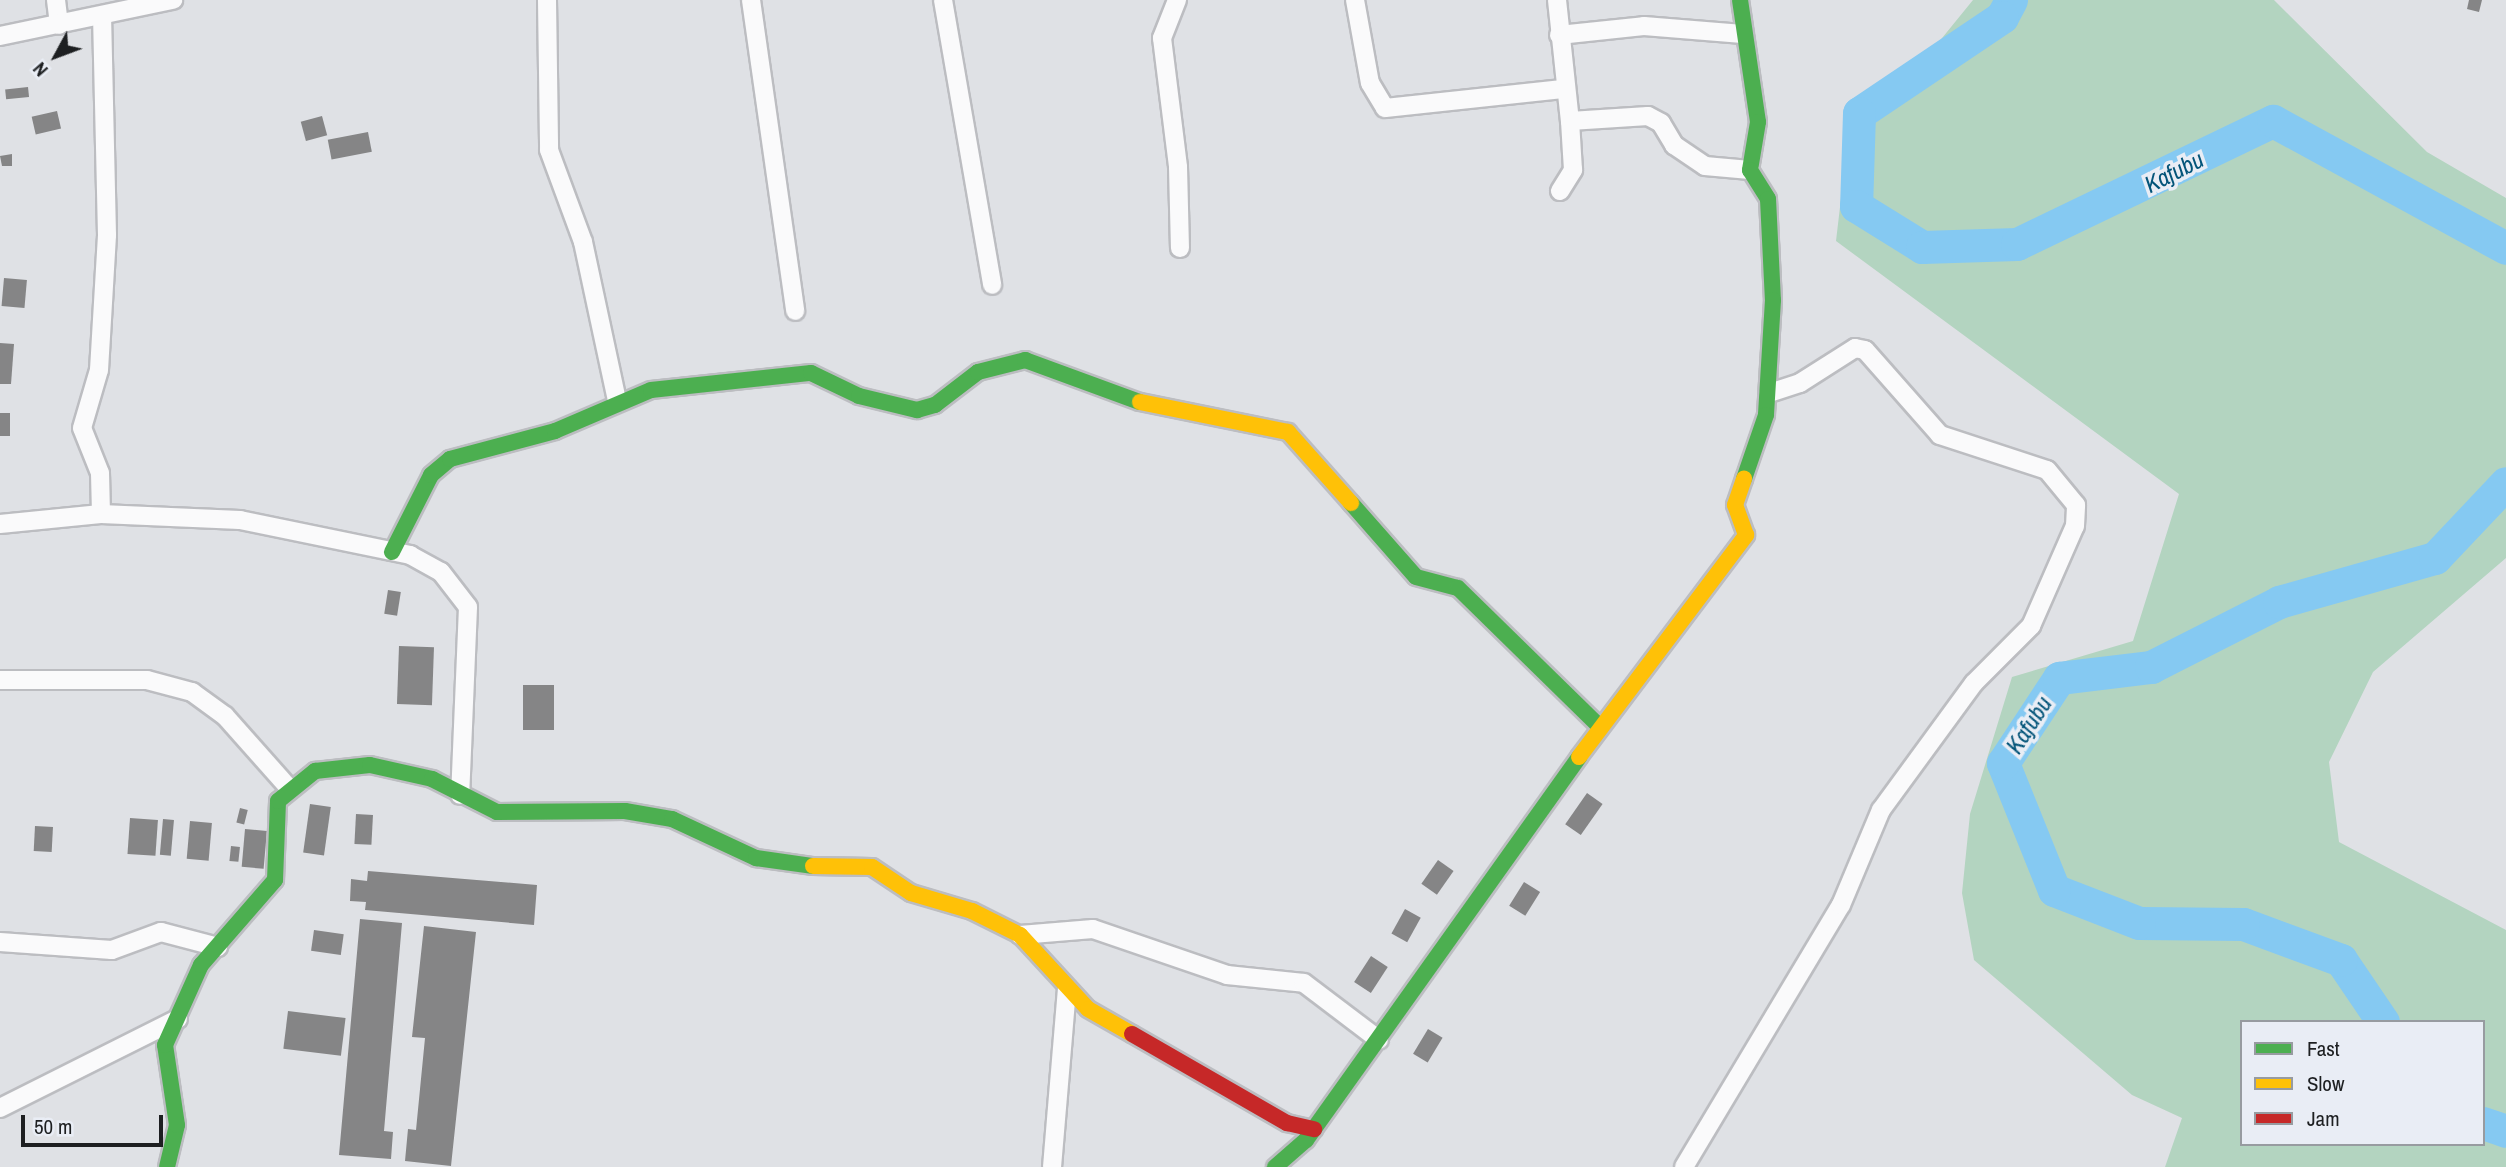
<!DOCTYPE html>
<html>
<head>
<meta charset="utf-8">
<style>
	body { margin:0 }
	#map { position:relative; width:2506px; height:1167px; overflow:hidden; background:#dfe1e5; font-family:"Archivo Narrow",sans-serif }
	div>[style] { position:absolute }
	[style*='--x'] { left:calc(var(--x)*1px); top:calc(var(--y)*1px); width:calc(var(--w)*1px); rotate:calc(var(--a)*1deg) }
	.green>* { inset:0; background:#b3d4c0 }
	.river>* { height:33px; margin:-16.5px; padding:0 16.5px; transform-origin:16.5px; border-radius:16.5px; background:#85c9f2 }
	.building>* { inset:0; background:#858586; transform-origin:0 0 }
	.roads { filter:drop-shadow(2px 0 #bcbdc1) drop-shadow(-2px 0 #bcbdc1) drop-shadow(0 2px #bcbdc1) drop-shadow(0 -2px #bcbdc1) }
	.street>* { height:18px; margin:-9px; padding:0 9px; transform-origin:9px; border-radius:9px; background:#fafafb }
	.fast>* { height:16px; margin:-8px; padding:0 8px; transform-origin:8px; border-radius:8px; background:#4caf50 }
	.slow>* { height:16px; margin:-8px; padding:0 8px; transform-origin:8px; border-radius:8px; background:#ffc107 }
	.jam>* { height:16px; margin:-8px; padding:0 8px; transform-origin:8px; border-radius:8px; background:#c62828 }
	span { translate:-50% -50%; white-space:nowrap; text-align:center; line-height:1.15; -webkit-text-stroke:7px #e9edf5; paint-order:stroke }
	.water-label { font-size:24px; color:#035479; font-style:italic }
	.legend { position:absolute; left:2240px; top:1020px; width:245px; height:126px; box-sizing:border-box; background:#e9edf5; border:2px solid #979ba0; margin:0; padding:9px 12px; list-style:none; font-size:21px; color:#1d1f21 }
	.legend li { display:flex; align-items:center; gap:14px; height:35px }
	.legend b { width:35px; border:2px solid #979ba0 }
	.north { position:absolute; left:21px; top:21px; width:70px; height:70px; -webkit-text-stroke:5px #e9edf5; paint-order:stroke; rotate:229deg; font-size:19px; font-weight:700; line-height:28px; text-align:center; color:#1d1f21 }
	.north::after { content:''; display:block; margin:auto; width:24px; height:32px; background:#1d1f21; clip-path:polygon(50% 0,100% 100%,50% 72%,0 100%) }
	.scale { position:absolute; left:21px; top:1115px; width:142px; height:32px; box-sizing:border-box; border:4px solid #1d1f21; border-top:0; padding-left:9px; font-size:21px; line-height:24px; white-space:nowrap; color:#1d1f21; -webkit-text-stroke:5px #e9edf5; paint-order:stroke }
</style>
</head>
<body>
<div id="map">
	<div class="green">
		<div style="clip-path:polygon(evenodd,1973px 0,2274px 0,2427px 152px,2506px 198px,2506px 558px,2373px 672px,2329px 762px,2339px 842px,2506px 930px,2506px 1167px,2165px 1167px,2182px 1118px,2132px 1095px,1974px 960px,1962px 893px,1970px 814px,2012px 677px,2133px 641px,2179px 494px,1836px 241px,1846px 156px,1973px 0,2242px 1022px,2483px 1022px,2483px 1144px,2242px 1144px,2242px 1022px)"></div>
	</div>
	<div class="river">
		<div style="--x:2011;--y:0;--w:19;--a:118"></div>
		<div style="--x:2002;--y:17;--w:172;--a:146.1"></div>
		<div style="--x:1859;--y:113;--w:93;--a:91.8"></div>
		<div style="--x:1856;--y:206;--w:78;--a:31.8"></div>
		<div style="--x:1922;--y:247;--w:95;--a:-1.8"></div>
		<div style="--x:2017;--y:244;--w:284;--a:-25.7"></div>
		<div style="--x:2273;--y:121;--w:265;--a:28.6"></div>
		<div style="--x:2383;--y:1022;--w:75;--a:-124.1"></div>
		<div style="--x:2341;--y:960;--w:104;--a:-159.8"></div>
		<div style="--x:2243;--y:924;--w:104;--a:-179.4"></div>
		<div style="--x:2139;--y:923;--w:91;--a:-158.8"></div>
		<div style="--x:2054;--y:890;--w:137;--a:-111.9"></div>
		<div style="--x:2003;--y:763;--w:102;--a:-56.6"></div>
		<div style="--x:2059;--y:678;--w:93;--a:-6.8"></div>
		<div style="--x:2151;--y:667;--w:144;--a:-26.9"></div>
		<div style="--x:2279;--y:602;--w:162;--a:-15.8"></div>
		<div style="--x:2435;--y:558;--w:103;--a:-46.6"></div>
		<div style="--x:2483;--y:1123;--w:24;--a:19"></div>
	</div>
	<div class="building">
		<div style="clip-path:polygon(2469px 0,2482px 0,2479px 12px,2467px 9px)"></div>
		<div style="left:28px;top:87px;width:10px;height:23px;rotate:84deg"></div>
		<div style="left:57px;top:111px;width:18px;height:26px;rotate:77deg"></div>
		<div style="left:322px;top:116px;width:20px;height:22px;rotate:75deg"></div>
		<div style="left:368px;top:132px;width:20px;height:41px;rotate:79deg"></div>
		<div style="clip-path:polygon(12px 154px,12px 166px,2px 166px,0 156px)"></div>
		<div style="left:4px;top:278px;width:23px;height:28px;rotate:5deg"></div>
		<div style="clip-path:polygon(0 343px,14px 344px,11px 384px,0 384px)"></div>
		<div style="left:0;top:413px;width:10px;height:23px"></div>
		<div style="left:388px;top:590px;width:13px;height:24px;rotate:9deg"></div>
		<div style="left:399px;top:646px;width:35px;height:58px;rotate:2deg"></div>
		<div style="left:523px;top:685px;width:31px;height:45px"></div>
		<div style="left:1587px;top:793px;width:19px;height:38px;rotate:35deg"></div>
		<div style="left:310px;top:804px;width:21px;height:49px;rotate:8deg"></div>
		<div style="left:240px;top:808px;width:8px;height:15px;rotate:14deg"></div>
		<div style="left:356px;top:814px;width:17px;height:30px;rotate:3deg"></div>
		<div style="left:130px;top:818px;width:28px;height:36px;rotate:4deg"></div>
		<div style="left:163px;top:819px;width:11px;height:36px;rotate:5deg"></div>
		<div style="left:190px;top:821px;width:22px;height:38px;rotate:5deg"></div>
		<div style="left:35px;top:826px;width:18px;height:25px;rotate:3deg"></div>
		<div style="left:245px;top:829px;width:22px;height:38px;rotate:5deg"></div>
		<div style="left:231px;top:846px;width:9px;height:15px;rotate:6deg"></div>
		<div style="left:1438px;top:860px;width:19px;height:29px;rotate:35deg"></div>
		<div style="clip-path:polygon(368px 871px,537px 885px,534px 925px,365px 910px,366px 902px,350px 901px,351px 879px,367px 881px)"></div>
		<div style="left:1524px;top:882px;width:19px;height:28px;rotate:32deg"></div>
		<div style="left:1405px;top:909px;width:18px;height:28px;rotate:29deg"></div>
		<div style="clip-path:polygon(360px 919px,402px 923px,384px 1131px,393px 1132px,391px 1159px,339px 1155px)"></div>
		<div style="clip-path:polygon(424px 926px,476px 932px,451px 1166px,405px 1161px,408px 1129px,416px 1130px,425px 1038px,412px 1037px)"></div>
		<div style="left:314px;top:930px;width:30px;height:21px;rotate:8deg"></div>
		<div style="left:1371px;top:956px;width:20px;height:31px;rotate:33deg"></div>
		<div style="left:288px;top:1011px;width:58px;height:38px;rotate:7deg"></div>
		<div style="left:1428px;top:1029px;width:17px;height:29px;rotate:31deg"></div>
	</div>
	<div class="roads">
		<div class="street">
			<div style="--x:56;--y:0;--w:25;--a:83"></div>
			<div style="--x:547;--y:0;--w:150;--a:89.2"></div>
			<div style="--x:549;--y:150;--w:98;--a:69.7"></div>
			<div style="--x:583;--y:242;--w:163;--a:77.9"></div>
			<div style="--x:751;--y:0;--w:314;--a:81.9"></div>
			<div style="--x:943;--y:0;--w:289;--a:80.2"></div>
			<div style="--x:1177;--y:0;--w:41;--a:111.5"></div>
			<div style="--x:1162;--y:38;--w:130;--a:82.9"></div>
			<div style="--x:1178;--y:167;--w:81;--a:88.6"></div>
			<div style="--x:1355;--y:0;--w:84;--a:79.8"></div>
			<div style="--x:1370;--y:83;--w:29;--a:59"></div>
			<div style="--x:1385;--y:108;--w:179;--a:-6.1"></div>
			<div style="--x:1557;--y:0;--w:122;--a:83.9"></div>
			<div style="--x:1570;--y:121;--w:78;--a:-3.7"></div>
			<div style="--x:1648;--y:116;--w:15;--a:28"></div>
			<div style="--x:1661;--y:123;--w:26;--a:59"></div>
			<div style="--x:1674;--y:145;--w:37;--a:34"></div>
			<div style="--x:1705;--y:166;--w:45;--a:5.1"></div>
			<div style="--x:1559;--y:35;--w:85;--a:-6"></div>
			<div style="--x:1644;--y:26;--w:99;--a:4.6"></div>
			<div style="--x:0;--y:36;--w:177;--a:-11.8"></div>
			<div style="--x:1560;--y:191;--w:25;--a:-58"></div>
			<div style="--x:1573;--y:170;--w:49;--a:-93.5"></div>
			<div style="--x:101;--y:514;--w:41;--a:-91.4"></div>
			<div style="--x:100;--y:473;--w:48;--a:-111.8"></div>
			<div style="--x:82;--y:428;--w:60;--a:-73.7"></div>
			<div style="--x:99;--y:370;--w:135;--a:-86.6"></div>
			<div style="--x:107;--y:235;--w:218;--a:-91.3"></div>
			<div style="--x:0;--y:524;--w:101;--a:-5.7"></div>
			<div style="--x:101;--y:514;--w:139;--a:2.5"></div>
			<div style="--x:240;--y:520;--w:174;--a:11.6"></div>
			<div style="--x:410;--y:555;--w:35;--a:29"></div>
			<div style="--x:441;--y:572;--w:44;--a:52.4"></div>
			<div style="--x:468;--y:607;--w:188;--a:92.4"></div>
			<div style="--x:0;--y:680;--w:147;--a:0"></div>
			<div style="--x:147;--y:680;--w:47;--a:14.9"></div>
			<div style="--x:192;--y:692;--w:41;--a:36"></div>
			<div style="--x:225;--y:716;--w:96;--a:48.4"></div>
			<div style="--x:1020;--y:935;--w:73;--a:-4.7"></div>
			<div style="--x:1093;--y:929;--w:142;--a:18.9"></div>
			<div style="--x:1227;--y:975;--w:77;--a:5.9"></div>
			<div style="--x:1304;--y:983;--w:94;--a:37.2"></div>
			<div style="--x:0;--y:942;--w:112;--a:4.1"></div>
			<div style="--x:112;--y:950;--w:52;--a:-20.2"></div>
			<div style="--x:161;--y:932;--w:59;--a:14.7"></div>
			<div style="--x:0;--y:1108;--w:199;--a:-26.6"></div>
			<div style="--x:1052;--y:1167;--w:179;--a:-85.2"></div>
			<div style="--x:1684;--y:1167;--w:305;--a:-59.1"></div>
			<div style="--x:1841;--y:905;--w:103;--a:-67.2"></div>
			<div style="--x:1881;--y:810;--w:157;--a:-53.8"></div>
			<div style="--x:1974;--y:683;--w:81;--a:-45"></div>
			<div style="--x:2031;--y:626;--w:109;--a:-66.3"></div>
			<div style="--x:2075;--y:526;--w:21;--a:-87"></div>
			<div style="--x:2076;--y:505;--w:45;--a:-129.6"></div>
			<div style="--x:2047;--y:470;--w:113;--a:-161.9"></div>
			<div style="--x:1940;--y:435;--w:113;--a:-131.4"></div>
			<div style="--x:1865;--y:350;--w:10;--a:-169"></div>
			<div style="--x:1855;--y:348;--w:65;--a:147.5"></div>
			<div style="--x:1800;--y:383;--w:33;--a:162"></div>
		</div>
		<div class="fast">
			<div style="--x:1740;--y:0;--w:123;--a:81.6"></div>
			<div style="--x:1758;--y:122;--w:49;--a:99.5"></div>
			<div style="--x:1750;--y:170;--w:34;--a:58"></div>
			<div style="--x:1768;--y:199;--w:101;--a:87.2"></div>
			<div style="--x:1773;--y:300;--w:115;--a:93.5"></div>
			<div style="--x:1766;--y:415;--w:68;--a:109"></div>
			<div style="--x:1351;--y:503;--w:98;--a:48.7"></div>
			<div style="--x:1416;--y:577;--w:43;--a:14.7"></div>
			<div style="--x:1458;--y:588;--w:199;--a:44.4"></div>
			<div style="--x:392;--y:552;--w:86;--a:-63.1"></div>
			<div style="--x:431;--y:475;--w:25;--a:-40"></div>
			<div style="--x:450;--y:459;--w:109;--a:-14.9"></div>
			<div style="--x:555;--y:431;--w:104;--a:-23.1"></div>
			<div style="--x:651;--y:390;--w:161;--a:-6.1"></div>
			<div style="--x:811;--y:373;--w:53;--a:25.6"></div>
			<div style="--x:859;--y:396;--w:60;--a:13.6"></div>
			<div style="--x:917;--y:410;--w:19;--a:-16"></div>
			<div style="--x:935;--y:405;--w:54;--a:-37.5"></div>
			<div style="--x:978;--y:372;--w:49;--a:-14.3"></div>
			<div style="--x:1025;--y:360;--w:122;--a:20.1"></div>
			<div style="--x:167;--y:1167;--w:43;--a:-76.6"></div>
			<div style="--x:177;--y:1125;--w:81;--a:-98.5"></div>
			<div style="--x:165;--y:1045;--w:88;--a:-65.8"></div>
			<div style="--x:201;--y:965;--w:113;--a:-49"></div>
			<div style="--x:275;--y:880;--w:79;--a:-87.8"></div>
			<div style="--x:278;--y:801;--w:48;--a:-39"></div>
			<div style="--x:315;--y:771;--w:55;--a:-6.2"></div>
			<div style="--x:370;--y:765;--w:64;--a:12.7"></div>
			<div style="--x:432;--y:779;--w:73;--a:26.9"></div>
			<div style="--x:497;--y:812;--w:128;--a:-0.4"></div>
			<div style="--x:625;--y:811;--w:48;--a:9.7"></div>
			<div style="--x:672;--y:819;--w:93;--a:24.9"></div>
			<div style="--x:756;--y:858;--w:58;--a:8"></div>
			<div style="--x:1275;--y:1167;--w:41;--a:-41.1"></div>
			<div style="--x:1306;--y:1140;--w:470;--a:-54.5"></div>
		</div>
		<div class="slow">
			<div style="--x:1140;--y:402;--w:151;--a:11.5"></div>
			<div style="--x:1288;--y:432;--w:95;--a:48.4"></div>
			<div style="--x:1579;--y:757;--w:278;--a:-53"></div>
			<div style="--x:1746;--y:535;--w:32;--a:-110"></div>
			<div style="--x:1735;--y:505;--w:28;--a:-71"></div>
			<div style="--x:813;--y:866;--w:59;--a:1"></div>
			<div style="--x:872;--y:867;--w:47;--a:33.7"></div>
			<div style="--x:911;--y:893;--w:64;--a:16.4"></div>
			<div style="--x:972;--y:911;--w:54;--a:26.6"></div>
			<div style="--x:1020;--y:935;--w:100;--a:47.4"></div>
			<div style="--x:1088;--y:1009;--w:51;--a:29.6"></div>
		</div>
		<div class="jam">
			<div style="--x:1132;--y:1034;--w:179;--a:29.9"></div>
			<div style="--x:1287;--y:1123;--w:28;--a:13"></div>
		</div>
	</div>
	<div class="water-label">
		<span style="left:2174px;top:172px;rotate:-27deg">Kafubu</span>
		<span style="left:2029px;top:725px;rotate:-57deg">Kafubu</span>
	</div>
	<ul class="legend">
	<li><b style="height:9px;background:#4caf50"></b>Fast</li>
	<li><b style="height:9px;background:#ffc107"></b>Slow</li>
	<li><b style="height:9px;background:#c62828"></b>Jam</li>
	</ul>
	<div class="north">N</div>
	<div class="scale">50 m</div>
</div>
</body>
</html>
